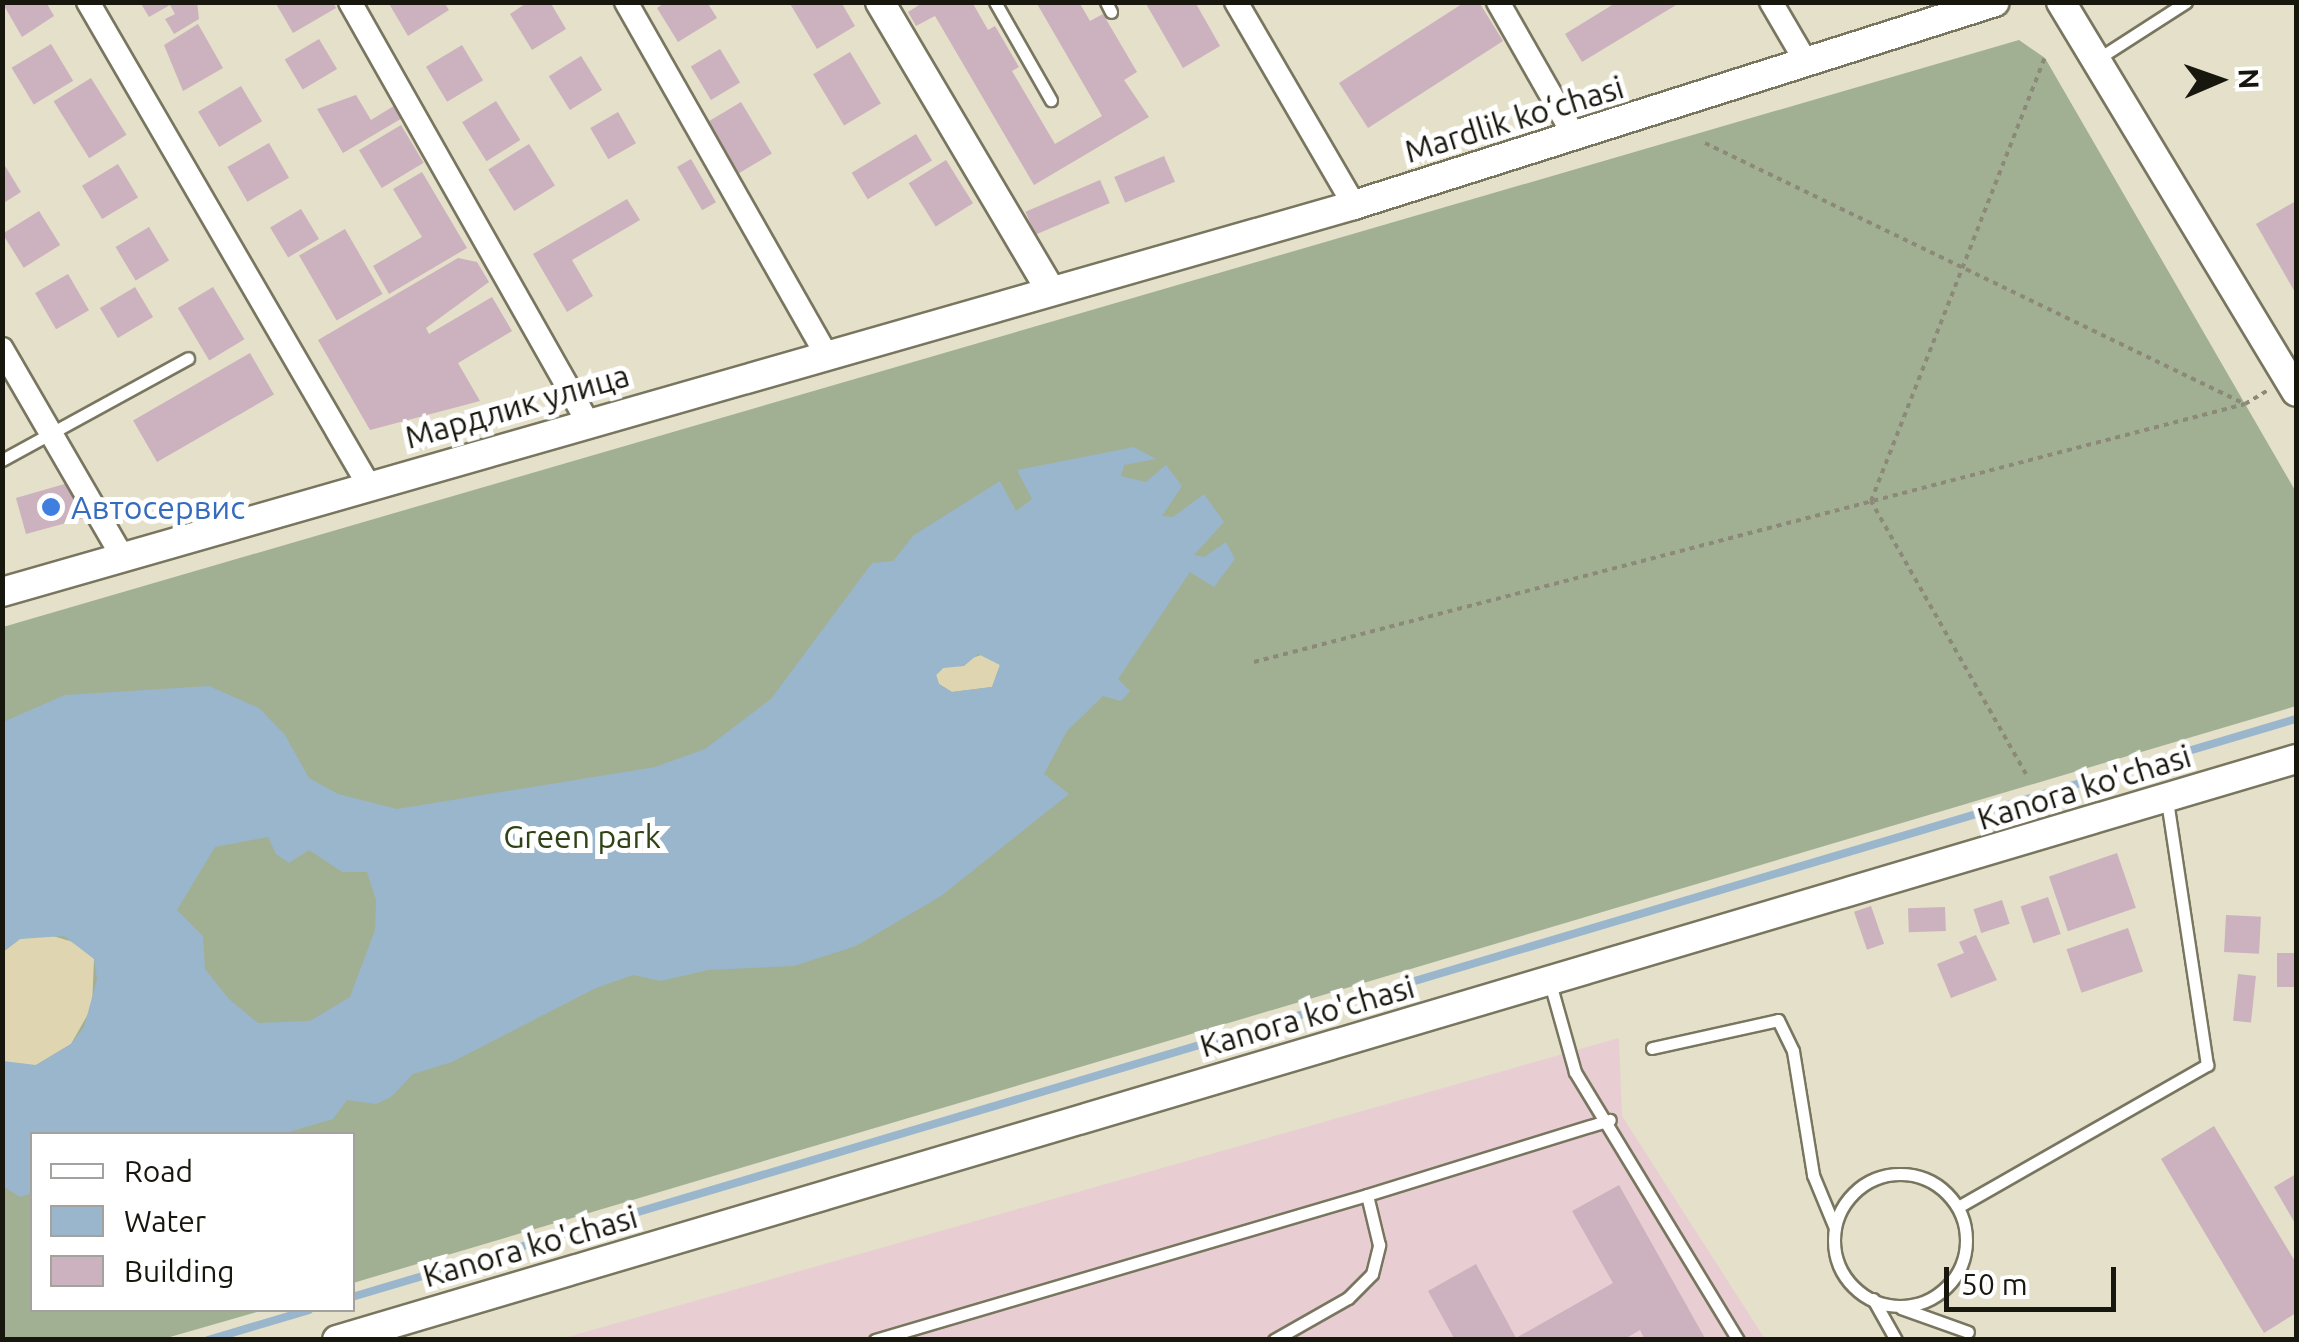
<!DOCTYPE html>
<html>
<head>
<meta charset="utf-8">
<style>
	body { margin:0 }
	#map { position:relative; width:2299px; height:1342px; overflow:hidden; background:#e4e0c9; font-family:Ubuntu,sans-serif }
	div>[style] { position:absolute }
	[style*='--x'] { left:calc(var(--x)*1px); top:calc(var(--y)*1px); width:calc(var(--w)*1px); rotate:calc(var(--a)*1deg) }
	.industrial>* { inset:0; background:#e8ced3 }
	.forest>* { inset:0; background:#a1b092 }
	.sand>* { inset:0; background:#dfd6b1 }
	.water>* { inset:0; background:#99b6cc }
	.stream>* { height:8px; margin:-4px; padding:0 4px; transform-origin:4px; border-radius:4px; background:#99b6cc }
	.building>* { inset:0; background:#cbb2be; transform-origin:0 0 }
	.path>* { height:4px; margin-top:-2px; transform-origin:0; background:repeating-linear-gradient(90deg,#8c8978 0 5px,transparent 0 10px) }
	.roads { filter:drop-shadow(2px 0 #797660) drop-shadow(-2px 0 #797660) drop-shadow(0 2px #797660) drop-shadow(0 -2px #797660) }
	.service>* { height:11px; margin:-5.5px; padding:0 5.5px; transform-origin:5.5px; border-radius:5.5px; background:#fff }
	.service>.ring { margin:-5.5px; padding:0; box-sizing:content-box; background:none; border:11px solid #fff; border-radius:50% }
	.minor>* { height:22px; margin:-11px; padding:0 11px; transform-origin:11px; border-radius:11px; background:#fff }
	.tertiary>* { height:28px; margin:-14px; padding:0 14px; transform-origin:14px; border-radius:14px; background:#fff }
	.dots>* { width:28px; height:28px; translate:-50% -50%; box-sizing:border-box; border:5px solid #fff; border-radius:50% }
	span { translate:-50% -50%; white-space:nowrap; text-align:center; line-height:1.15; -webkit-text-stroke:10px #fff; paint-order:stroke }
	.street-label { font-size:32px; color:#18170e }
	.shop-label { font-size:32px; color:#366cbe }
	.left { translate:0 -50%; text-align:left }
	.park-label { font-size:32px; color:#2f4316 }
	.frame { position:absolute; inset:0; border:5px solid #18170e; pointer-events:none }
	.legend { position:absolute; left:30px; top:1132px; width:325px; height:180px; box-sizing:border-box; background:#fff; border:2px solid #a3a29f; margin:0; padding:12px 18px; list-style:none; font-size:30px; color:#18170e }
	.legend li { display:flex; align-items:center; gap:20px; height:50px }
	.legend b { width:50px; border:2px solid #a3a29f }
	.north { position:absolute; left:2169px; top:30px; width:100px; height:100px; -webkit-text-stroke:8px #fff; paint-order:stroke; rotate:88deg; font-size:28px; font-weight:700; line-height:40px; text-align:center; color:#18170e }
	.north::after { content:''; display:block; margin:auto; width:35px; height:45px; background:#18170e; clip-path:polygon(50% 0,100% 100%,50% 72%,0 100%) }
	.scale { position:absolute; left:1944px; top:1267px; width:172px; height:45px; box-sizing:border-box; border:5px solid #18170e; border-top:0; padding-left:12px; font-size:30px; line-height:35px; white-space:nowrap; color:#18170e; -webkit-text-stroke:8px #fff; paint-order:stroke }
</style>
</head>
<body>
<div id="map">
	<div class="industrial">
		<div style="clip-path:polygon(1619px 1038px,1622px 1116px,1765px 1339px,557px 1340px)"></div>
	</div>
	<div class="forest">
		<div style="clip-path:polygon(2019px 40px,2045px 58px,2296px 492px,2296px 706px,353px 1283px,352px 1134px,32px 1134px,32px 1310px,264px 1310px,163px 1339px,3px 1340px,3px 627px)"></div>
	</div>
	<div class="sand">
		<div style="clip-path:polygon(984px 654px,1000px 665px,992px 687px,952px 692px,939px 684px,936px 675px,943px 668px)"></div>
		<div style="clip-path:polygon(46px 934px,80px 944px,94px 959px,92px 1007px,71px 1044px,36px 1065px,16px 1066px,3px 1061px,3px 952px,20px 939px)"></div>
	</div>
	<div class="water">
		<div style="clip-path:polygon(evenodd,1134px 447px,1156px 459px,1124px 465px,1121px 476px,1146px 482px,1166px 465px,1182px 486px,1162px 516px,1173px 517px,1204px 494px,1224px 522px,1194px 555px,1204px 557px,1226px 542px,1235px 559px,1214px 587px,1190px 572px,1118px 679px,1130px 691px,1121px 701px,1103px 696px,1067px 731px,1044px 774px,1069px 794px,941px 896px,856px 946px,794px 966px,708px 970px,661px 981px,633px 975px,596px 988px,452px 1062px,413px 1074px,391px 1097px,376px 1104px,347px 1100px,333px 1119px,282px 1134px,32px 1134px,32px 1193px,20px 1197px,3px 1186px,3px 1061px,36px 1065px,71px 1044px,84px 1027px,97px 979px,94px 959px,64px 936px,20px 939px,3px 952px,3px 722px,65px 695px,209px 686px,259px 708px,285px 735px,309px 778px,338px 794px,397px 809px,655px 767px,705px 749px,771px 699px,872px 563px,893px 561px,914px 535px,1000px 481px,1016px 511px,1032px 499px,1017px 470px,1134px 447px,978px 654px,1000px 665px,992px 687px,952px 692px,939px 684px,936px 675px,943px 668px,964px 666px,978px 654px,1134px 447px,268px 837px,276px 854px,289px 863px,309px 850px,342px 872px,367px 872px,376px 900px,375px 930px,350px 997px,310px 1021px,258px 1023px,229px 999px,205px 969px,203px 936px,177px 910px,215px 847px,268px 837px)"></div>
	</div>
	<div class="stream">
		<div style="--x:352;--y:1297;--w:2028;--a:-16.56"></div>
		<div style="--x:208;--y:1340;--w:105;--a:-16.5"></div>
	</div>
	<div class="building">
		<div style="clip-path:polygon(2px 2px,46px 2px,54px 16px,22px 37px)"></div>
		<div style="clip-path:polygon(140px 2px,197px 2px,199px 19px,174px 34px,165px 19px,175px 14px,170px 5px,149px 17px)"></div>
		<div style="clip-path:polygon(275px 2px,333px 2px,336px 8px,293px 33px)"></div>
		<div style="clip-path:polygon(388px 2px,444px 2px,449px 10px,408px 36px)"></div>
		<div style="clip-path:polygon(528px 2px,550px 2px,566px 29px,532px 50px,510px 14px)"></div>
		<div style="clip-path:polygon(666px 2px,707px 2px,717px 18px,678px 42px,657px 8px)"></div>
		<div style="clip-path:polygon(789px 2px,841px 2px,855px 26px,817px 49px)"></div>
		<div style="clip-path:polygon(924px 2px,972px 2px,988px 30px,995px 26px,1019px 67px,1012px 71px,1055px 144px,1102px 116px,1036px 2px,1079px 2px,1090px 21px,1103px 14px,1137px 72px,1124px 80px,1149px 117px,1034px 185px,935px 16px,916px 26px,908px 12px)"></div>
		<div style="clip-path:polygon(1145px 2px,1195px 2px,1220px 46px,1183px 68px)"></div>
		<div style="clip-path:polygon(1465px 2px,1479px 2px,1503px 41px,1368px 128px,1339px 83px)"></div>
		<div style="clip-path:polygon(1617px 2px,1681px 2px,1582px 62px,1565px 34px)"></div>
		<div style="clip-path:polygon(198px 24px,223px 68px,183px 91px,164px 45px)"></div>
		<div style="left:319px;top:39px;width:35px;height:40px;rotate:59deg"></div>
		<div style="left:51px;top:44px;width:43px;height:46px;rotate:59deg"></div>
		<div style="left:462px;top:45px;width:41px;height:42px;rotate:59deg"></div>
		<div style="left:720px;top:49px;width:39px;height:34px;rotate:59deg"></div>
		<div style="left:850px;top:52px;width:60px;height:43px;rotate:59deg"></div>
		<div style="left:581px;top:56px;width:40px;height:38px;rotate:58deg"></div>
		<div style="left:91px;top:78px;width:67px;height:44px;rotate:58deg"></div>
		<div style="left:241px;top:86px;width:41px;height:50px;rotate:59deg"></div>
		<div style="clip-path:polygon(356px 95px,371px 120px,397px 104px,404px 117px,343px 153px,317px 109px)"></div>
		<div style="left:496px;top:101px;width:46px;height:40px;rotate:58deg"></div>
		<div style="left:741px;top:102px;width:60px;height:39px;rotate:59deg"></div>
		<div style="left:618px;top:112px;width:36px;height:32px;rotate:60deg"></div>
		<div style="left:401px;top:125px;width:44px;height:49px;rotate:59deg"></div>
		<div style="left:916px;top:134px;width:31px;height:75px;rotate:59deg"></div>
		<div style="left:269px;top:143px;width:40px;height:48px;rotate:60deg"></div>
		<div style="left:529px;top:144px;width:49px;height:48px;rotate:58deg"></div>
		<div style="left:1164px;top:156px;width:28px;height:54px;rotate:67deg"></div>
		<div style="left:691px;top:159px;width:50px;height:16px;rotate:60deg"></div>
		<div style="left:946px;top:160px;width:51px;height:44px;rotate:58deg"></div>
		<div style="clip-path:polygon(2px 161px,21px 192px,2px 204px)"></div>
		<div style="left:118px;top:164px;width:39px;height:42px;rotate:59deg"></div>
		<div style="clip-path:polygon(422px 172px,467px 248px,389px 294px,373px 266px,422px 237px,393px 189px)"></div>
		<div style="left:1100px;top:180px;width:25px;height:81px;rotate:67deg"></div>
		<div style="clip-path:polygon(627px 199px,640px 220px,572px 260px,593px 296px,567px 312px,533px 254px)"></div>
		<div style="clip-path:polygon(2296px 201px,2296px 294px,2256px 224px)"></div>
		<div style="left:301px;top:209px;width:35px;height:36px;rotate:59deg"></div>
		<div style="left:39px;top:211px;width:40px;height:43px;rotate:58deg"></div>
		<div style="left:149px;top:227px;width:39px;height:39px;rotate:59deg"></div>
		<div style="left:345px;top:229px;width:75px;height:53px;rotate:60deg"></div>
		<div style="clip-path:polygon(458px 258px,477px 262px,489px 282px,426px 328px,429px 334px,492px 297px,512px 331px,458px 363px,480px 401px,370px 430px,318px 340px)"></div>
		<div style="left:68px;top:274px;width:42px;height:38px;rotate:60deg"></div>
		<div style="left:135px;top:287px;width:35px;height:41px;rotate:59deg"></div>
		<div style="left:213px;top:287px;width:61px;height:41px;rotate:59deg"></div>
		<div style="left:250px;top:353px;width:48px;height:135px;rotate:60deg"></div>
		<div style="clip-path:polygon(68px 483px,88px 517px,26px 534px,16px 498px)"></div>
		<div style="left:2117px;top:853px;width:58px;height:72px;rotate:71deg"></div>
		<div style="left:2048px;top:897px;width:39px;height:29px;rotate:71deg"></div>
		<div style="left:2002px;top:900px;width:25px;height:30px;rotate:72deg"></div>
		<div style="left:1871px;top:906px;width:40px;height:18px;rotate:71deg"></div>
		<div style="left:1945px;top:907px;width:24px;height:37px;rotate:88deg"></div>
		<div style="left:2226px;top:915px;width:35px;height:37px;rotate:3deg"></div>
		<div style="left:2128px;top:928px;width:46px;height:65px;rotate:71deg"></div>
		<div style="clip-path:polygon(1976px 935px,1997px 980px,1951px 998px,1937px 964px,1964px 953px,1959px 942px)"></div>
		<div style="left:2277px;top:953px;width:19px;height:34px"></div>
		<div style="left:2238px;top:974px;width:18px;height:47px;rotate:6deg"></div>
		<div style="clip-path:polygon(2214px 1126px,2296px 1263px,2296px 1313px,2264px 1333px,2161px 1159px)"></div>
		<div style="clip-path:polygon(2296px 1174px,2296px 1225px,2274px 1187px)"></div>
		<div style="clip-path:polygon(1619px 1185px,1706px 1340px,1645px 1340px,1640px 1330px,1623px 1340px,1455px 1340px,1428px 1291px,1476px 1264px,1516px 1338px,1613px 1283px,1572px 1211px)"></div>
	</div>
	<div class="path">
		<div style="--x:1705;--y:143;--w:600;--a:25.8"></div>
		<div style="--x:1254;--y:662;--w:1024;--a:-14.59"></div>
		<div style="--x:2245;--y:404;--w:26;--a:-31"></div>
		<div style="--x:2026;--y:774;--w:314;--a:-119.6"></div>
		<div style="--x:1871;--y:501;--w:476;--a:-68.6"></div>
	</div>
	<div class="roads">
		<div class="service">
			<div style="--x:995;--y:2;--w:113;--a:60.3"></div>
			<div style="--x:1106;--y:2;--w:11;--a:63"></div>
			<div style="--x:2096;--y:60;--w:107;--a:-32.8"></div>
			<div style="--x:2;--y:460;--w:212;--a:-28.7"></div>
			<div style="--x:1550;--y:983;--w:92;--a:74.3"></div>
			<div style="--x:1575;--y:1072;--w:314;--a:58.7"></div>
			<div style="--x:1652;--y:1048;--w:129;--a:-12.5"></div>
			<div style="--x:1778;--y:1020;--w:34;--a:64"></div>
			<div style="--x:1793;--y:1051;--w:126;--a:80.8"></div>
			<div style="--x:1813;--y:1175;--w:57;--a:67.5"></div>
			<div class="ring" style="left:1834px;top:1174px;width:121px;height:121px"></div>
			<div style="--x:1958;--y:1207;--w:287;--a:-29.7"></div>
			<div style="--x:2207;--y:1065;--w:268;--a:-98.6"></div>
			<div style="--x:1873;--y:1299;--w:47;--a:60.7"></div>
			<div style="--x:1901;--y:1308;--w:71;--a:19.7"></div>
			<div style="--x:875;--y:1340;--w:513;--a:-16.42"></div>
			<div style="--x:1274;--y:1340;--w:85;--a:-29.6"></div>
			<div style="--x:1348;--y:1298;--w:34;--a:-45"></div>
			<div style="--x:1372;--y:1274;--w:30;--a:-76"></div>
			<div style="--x:1379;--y:1245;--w:51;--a:-103.5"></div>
			<div style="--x:1367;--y:1195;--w:254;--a:-17.2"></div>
		</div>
		<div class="minor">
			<div style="--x:88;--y:2;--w:557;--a:59.85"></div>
			<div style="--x:350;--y:2;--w:483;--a:60.5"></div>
			<div style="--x:626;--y:2;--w:405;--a:60.4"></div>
			<div style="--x:1236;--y:2;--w:235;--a:59.8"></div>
			<div style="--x:1498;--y:2;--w:155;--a:60.3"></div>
			<div style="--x:1771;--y:2;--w:69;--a:59.7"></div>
			<div style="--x:2;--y:349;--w:239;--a:59.9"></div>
		</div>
		<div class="tertiary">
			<div style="--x:880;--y:2;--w:336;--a:59.4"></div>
			<div style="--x:2061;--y:2;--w:455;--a:58.9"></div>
			<div style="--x:2;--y:592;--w:1406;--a:-15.97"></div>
			<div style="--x:1354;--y:205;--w:672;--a:-17.57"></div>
			<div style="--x:337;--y:1340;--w:2043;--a:-16.52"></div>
		</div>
	</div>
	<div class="dots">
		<div style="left:51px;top:507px;background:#3f7fe0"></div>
	</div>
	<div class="street-label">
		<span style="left:1514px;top:119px;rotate:-17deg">Mardlik ko‘chasi</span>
		<span style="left:517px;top:406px;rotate:-16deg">Мардлик улица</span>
		<span style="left:2084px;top:787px;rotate:-17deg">Kanora ko'chasi</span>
		<span style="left:1307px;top:1016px;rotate:-16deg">Kanora ko'chasi</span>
		<span style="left:530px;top:1246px;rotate:-16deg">Kanora ko'chasi</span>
	</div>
	<div class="shop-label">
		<span class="left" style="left:71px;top:507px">Автосервис</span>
	</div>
	<div class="park-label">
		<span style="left:582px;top:836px">Green park</span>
	</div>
	<div class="frame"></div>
	<ul class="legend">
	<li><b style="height:12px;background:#fff"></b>Road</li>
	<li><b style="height:28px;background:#99b6cc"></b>Water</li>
	<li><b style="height:28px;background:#cbb2be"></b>Building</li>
	</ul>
	<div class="north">N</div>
	<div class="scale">50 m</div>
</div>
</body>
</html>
